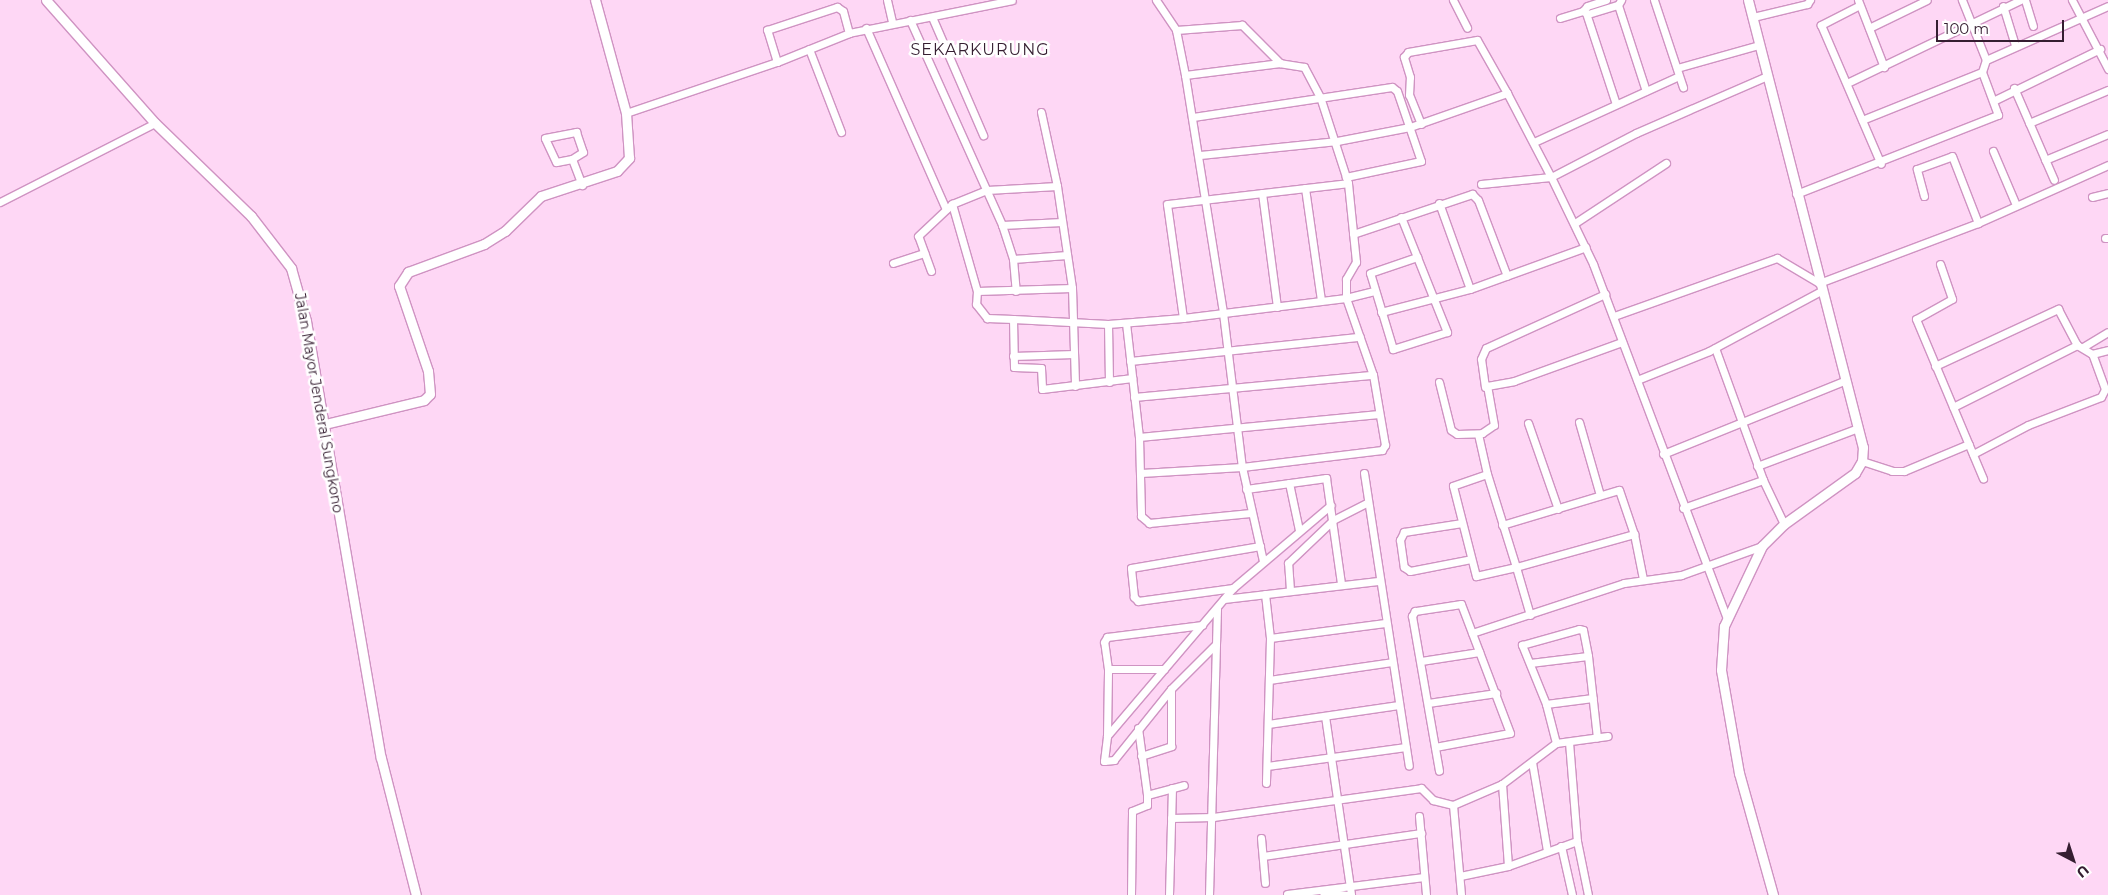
<!DOCTYPE html>
<html>
<head>
<meta charset="utf-8">
<style>
	body { margin:0 }
	#map { position:relative; width:2108px; height:895px; overflow:hidden; background:#fed7f5; font-family:Montserrat,sans-serif }
	div>[style] { position:absolute }
	[style*='--x'] { left:calc(var(--x)*1px); top:calc(var(--y)*1px); width:calc(var(--w)*1px); rotate:calc(var(--a)*1deg) }
	.roads { filter:drop-shadow(1px 0 #cf93c2) drop-shadow(-1px 0 #cf93c2) drop-shadow(0 1px #cf93c2) drop-shadow(0 -1px #cf93c2) }
	.street>* { height:7px; margin:-3.5px; padding:0 3.5px; transform-origin:3.5px; border-radius:3.5px; background:#fff }
	.secondary>* { height:9px; margin:-4.5px; padding:0 4.5px; transform-origin:4.5px; border-radius:4.5px; background:#fff }
	span { translate:-50% -50%; white-space:nowrap; text-align:center; line-height:1.15; -webkit-text-stroke:5px #fff; paint-order:stroke }
	.street-label { font-size:14px; color:#351e31 }
	.quarter-label { font-size:16px; color:#351e31; letter-spacing:1px }
	.north { position:absolute; left:2048px; top:835px; width:50px; height:50px; -webkit-text-stroke:4px #fff; paint-order:stroke; rotate:140deg; font-size:14px; font-weight:700; line-height:20px; text-align:center; color:#351e31 }
	.north::after { content:''; display:block; margin:auto; width:18px; height:22px; background:#351e31; clip-path:polygon(50% 0,100% 100%,50% 72%,0 100%) }
	.scale { position:absolute; left:1936px; top:20px; width:128px; height:22px; box-sizing:border-box; border:2px solid #351e31; border-top:0; padding-left:6px; font-size:15px; line-height:18px; white-space:nowrap; color:#351e31; -webkit-text-stroke:4px #fff; paint-order:stroke }
</style>
</head>
<body>
<div id="map">
	<div class="roads">
		<div class="street">
			<div style="--x:887;--y:0;--w:23;--a:77"></div>
			<div style="--x:1156;--y:0;--w:36;--a:56"></div>
			<div style="--x:1176;--y:30;--w:46;--a:78.7"></div>
			<div style="--x:1185;--y:75;--w:241;--a:80.9"></div>
			<div style="--x:1223;--y:313;--w:155;--a:83"></div>
			<div style="--x:1242;--y:467;--w:96;--a:77.4"></div>
			<div style="--x:1453;--y:0;--w:31;--a:63"></div>
			<div style="--x:1654;--y:0;--w:92;--a:71.6"></div>
			<div style="--x:1858;--y:0;--w:72;--a:68.8"></div>
			<div style="--x:2025;--y:0;--w:27;--a:73"></div>
			<div style="--x:2072;--y:0;--w:78;--a:62.4"></div>
			<div style="--x:1618;--y:5;--w:90;--a:72"></div>
			<div style="--x:1858;--y:6;--w:42;--a:152.8"></div>
			<div style="--x:1821;--y:25;--w:151;--a:66.7"></div>
			<div style="--x:2003;--y:6;--w:41;--a:72.9"></div>
			<div style="--x:1583;--y:11;--w:6;--a:-51"></div>
			<div style="--x:1587;--y:6;--w:20;--a:-18"></div>
			<div style="--x:1586;--y:13;--w:96;--a:71.8"></div>
			<div style="--x:932;--y:17;--w:129;--a:66.6"></div>
			<div style="--x:1753;--y:17;--w:56;--a:-13.5"></div>
			<div style="--x:1807;--y:4;--w:5;--a:-53"></div>
			<div style="--x:1560;--y:18;--w:24;--a:-17"></div>
			<div style="--x:1583;--y:11;--w:6;--a:31"></div>
			<div style="--x:1588;--y:14;--w:31;--a:-17"></div>
			<div style="--x:1618;--y:5;--w:6;--a:-59"></div>
			<div style="--x:910;--y:20;--w:225;--a:65.8"></div>
			<div style="--x:1002;--y:225;--w:36;--a:72"></div>
			<div style="--x:1013;--y:259;--w:32;--a:85"></div>
			<div style="--x:866;--y:28;--w:198;--a:66.2"></div>
			<div style="--x:1869;--y:28;--w:64;--a:-25.8"></div>
			<div style="--x:809;--y:49;--w:89;--a:68.9"></div>
			<div style="--x:1986;--y:60;--w:133;--a:-23.9"></div>
			<div style="--x:777;--y:62;--w:34;--a:-107"></div>
			<div style="--x:767;--y:30;--w:74;--a:-18.2"></div>
			<div style="--x:837;--y:7;--w:7;--a:34"></div>
			<div style="--x:843;--y:11;--w:23;--a:75"></div>
			<div style="--x:1677;--y:68;--w:85;--a:-15.7"></div>
			<div style="--x:1185;--y:75;--w:96;--a:-7.2"></div>
			<div style="--x:1847;--y:83;--w:192;--a:-25.6"></div>
			<div style="--x:2014;--y:88;--w:100;--a:66.5"></div>
			<div style="--x:1995;--y:100;--w:117;--a:-25.9"></div>
			<div style="--x:1041;--y:112;--w:76;--a:77.8"></div>
			<div style="--x:1057;--y:186;--w:103;--a:81.6"></div>
			<div style="--x:1072;--y:288;--w:98;--a:88.2"></div>
			<div style="--x:626;--y:113;--w:159;--a:-18.7"></div>
			<div style="--x:777;--y:62;--w:78;--a:-21.9"></div>
			<div style="--x:849;--y:33;--w:166;--a:-11.4"></div>
			<div style="--x:1193;--y:117;--w:201;--a:-8.6"></div>
			<div style="--x:1392;--y:87;--w:6;--a:39"></div>
			<div style="--x:1397;--y:91;--w:74;--a:71.1"></div>
			<div style="--x:1421;--y:161;--w:77;--a:168"></div>
			<div style="--x:1862;--y:120;--w:129;--a:-21.8"></div>
			<div style="--x:2029;--y:123;--w:86;--a:-22.7"></div>
			<div style="--x:1421;--y:124;--w:31;--a:-112"></div>
			<div style="--x:1409;--y:95;--w:18;--a:-87"></div>
			<div style="--x:1410;--y:77;--w:21;--a:-107"></div>
			<div style="--x:1404;--y:57;--w:6;--a:-51"></div>
			<div style="--x:1408;--y:52;--w:70;--a:-9.9"></div>
			<div style="--x:1477;--y:40;--w:61;--a:60.5"></div>
			<div style="--x:1534;--y:142;--w:159;--a:-24.5"></div>
			<div style="--x:1993;--y:151;--w:59;--a:66.9"></div>
			<div style="--x:1200;--y:155;--w:138;--a:-5.8"></div>
			<div style="--x:1337;--y:141;--w:74;--a:-10.9"></div>
			<div style="--x:1410;--y:127;--w:103;--a:-19.3"></div>
			<div style="--x:1507;--y:93;--w:95;--a:62.4"></div>
			<div style="--x:1551;--y:177;--w:96;--a:-27.4"></div>
			<div style="--x:1636;--y:133;--w:143;--a:-23.5"></div>
			<div style="--x:572;--y:159;--w:16;--a:169"></div>
			<div style="--x:556;--y:162;--w:26;--a:-115"></div>
			<div style="--x:545;--y:138;--w:32;--a:-11"></div>
			<div style="--x:576;--y:132;--w:21;--a:71"></div>
			<div style="--x:583;--y:152;--w:13;--a:148"></div>
			<div style="--x:572;--y:159;--w:28;--a:69"></div>
			<div style="--x:2045;--y:160;--w:68;--a:-22.4"></div>
			<div style="--x:1481;--y:184;--w:70;--a:-5.7"></div>
			<div style="--x:1551;--y:177;--w:97;--a:64.2"></div>
			<div style="--x:1593;--y:264;--w:379;--a:69.3"></div>
			<div style="--x:1305;--y:188;--w:114;--a:81.9"></div>
			<div style="--x:1262;--y:193;--w:115;--a:82.5"></div>
			<div style="--x:1796;--y:194;--w:217;--a:-21.4"></div>
			<div style="--x:1998;--y:115;--w:46;--a:-110.4"></div>
			<div style="--x:1982;--y:72;--w:13;--a:-72"></div>
			<div style="--x:1986;--y:60;--w:65;--a:-111.8"></div>
			<div style="--x:1924;--y:196;--w:28;--a:-105"></div>
			<div style="--x:1917;--y:169;--w:37;--a:-20"></div>
			<div style="--x:1952;--y:156;--w:72;--a:68.8"></div>
			<div style="--x:2092;--y:197;--w:16;--a:-14"></div>
			<div style="--x:0;--y:202;--w:174;--a:-27"></div>
			<div style="--x:1439;--y:203;--w:91;--a:70.2"></div>
			<div style="--x:952;--y:204;--w:91;--a:74"></div>
			<div style="--x:977;--y:291;--w:95;--a:-1.8"></div>
			<div style="--x:1401;--y:217;--w:124;--a:68.2"></div>
			<div style="--x:1447;--y:332;--w:57;--a:162.5"></div>
			<div style="--x:1393;--y:349;--w:79;--a:-106.8"></div>
			<div style="--x:1370;--y:273;--w:50;--a:-18.8"></div>
			<div style="--x:1575;--y:223;--w:109;--a:-33.4"></div>
			<div style="--x:1002;--y:225;--w:60;--a:-2.9"></div>
			<div style="--x:1353;--y:234;--w:126;--a:-18.6"></div>
			<div style="--x:1472;--y:194;--w:8;--a:45"></div>
			<div style="--x:1478;--y:200;--w:81;--a:69.1"></div>
			<div style="--x:2105;--y:238;--w:3;--a:0"></div>
			<div style="--x:1013;--y:259;--w:54;--a:-4.2"></div>
			<div style="--x:893;--y:263;--w:33;--a:-18"></div>
			<div style="--x:1940;--y:264;--w:37;--a:71"></div>
			<div style="--x:1952;--y:299;--w:41;--a:150.9"></div>
			<div style="--x:1916;--y:319;--w:173;--a:67.2"></div>
			<div style="--x:931;--y:271;--w:37;--a:-110"></div>
			<div style="--x:918;--y:236;--w:47;--a:-43.3"></div>
			<div style="--x:952;--y:204;--w:38;--a:-22"></div>
			<div style="--x:987;--y:190;--w:70;--a:-3.3"></div>
			<div style="--x:977;--y:291;--w:13;--a:94"></div>
			<div style="--x:976;--y:304;--w:18;--a:52"></div>
			<div style="--x:987;--y:318;--w:26;--a:2"></div>
			<div style="--x:1013;--y:319;--w:48;--a:88.8"></div>
			<div style="--x:1014;--y:367;--w:27;--a:2"></div>
			<div style="--x:1041;--y:368;--w:21;--a:87"></div>
			<div style="--x:1042;--y:389;--w:91;--a:-7"></div>
			<div style="--x:1381;--y:312;--w:92;--a:-14.5"></div>
			<div style="--x:1470;--y:289;--w:123;--a:-19.9"></div>
			<div style="--x:1614;--y:316;--w:173;--a:-19.6"></div>
			<div style="--x:1777;--y:258;--w:49;--a:30.8"></div>
			<div style="--x:1819;--y:283;--w:170;--a:-20.7"></div>
			<div style="--x:1978;--y:223;--w:142;--a:-24"></div>
			<div style="--x:1183;--y:318;--w:115;--a:-98"></div>
			<div style="--x:1167;--y:204;--w:182;--a:-6.6"></div>
			<div style="--x:1013;--y:319;--w:95;--a:3"></div>
			<div style="--x:1108;--y:324;--w:75;--a:-4.6"></div>
			<div style="--x:1183;--y:318;--w:164;--a:-7"></div>
			<div style="--x:1346;--y:298;--w:29;--a:-14"></div>
			<div style="--x:1126;--y:323;--w:115;--a:83.5"></div>
			<div style="--x:1139;--y:437;--w:79;--a:88.5"></div>
			<div style="--x:1141;--y:516;--w:11;--a:41"></div>
			<div style="--x:1149;--y:523;--w:102;--a:-5.6"></div>
			<div style="--x:1108;--y:324;--w:58;--a:89"></div>
			<div style="--x:2083;--y:347;--w:29;--a:-31"></div>
			<div style="--x:1715;--y:348;--w:140;--a:70"></div>
			<div style="--x:1763;--y:480;--w:49;--a:64.5"></div>
			<div style="--x:1013;--y:356;--w:61;--a:-1.9"></div>
			<div style="--x:1130;--y:361;--w:231;--a:-6"></div>
			<div style="--x:1935;--y:366;--w:136;--a:-24.9"></div>
			<div style="--x:2058;--y:309;--w:41;--a:62.2"></div>
			<div style="--x:1637;--y:380;--w:78;--a:-21.9"></div>
			<div style="--x:1709;--y:351;--w:127;--a:-28.2"></div>
			<div style="--x:1439;--y:382;--w:49;--a:76"></div>
			<div style="--x:1451;--y:430;--w:7;--a:34"></div>
			<div style="--x:1457;--y:434;--w:25;--a:-2"></div>
			<div style="--x:1482;--y:433;--w:14;--a:-34"></div>
			<div style="--x:1494;--y:425;--w:40;--a:-100"></div>
			<div style="--x:1487;--y:386;--w:27;--a:-10"></div>
			<div style="--x:1514;--y:381;--w:115;--a:-19.9"></div>
			<div style="--x:1485;--y:387;--w:28;--a:-98"></div>
			<div style="--x:1481;--y:359;--w:12;--a:-66"></div>
			<div style="--x:1486;--y:348;--w:131;--a:-24.4"></div>
			<div style="--x:1134;--y:397;--w:240;--a:-5.3"></div>
			<div style="--x:1953;--y:407;--w:139;--a:-26.6"></div>
			<div style="--x:2077;--y:345;--w:17;--a:31"></div>
			<div style="--x:2092;--y:354;--w:16;--a:-14"></div>
			<div style="--x:1579;--y:422;--w:76;--a:74"></div>
			<div style="--x:1528;--y:423;--w:91;--a:70.8"></div>
			<div style="--x:1478;--y:434;--w:41;--a:77.3"></div>
			<div style="--x:1139;--y:437;--w:241;--a:-5.5"></div>
			<div style="--x:1663;--y:454;--w:197;--a:-22"></div>
			<div style="--x:1973;--y:454;--w:62;--a:-27.8"></div>
			<div style="--x:2028;--y:425;--w:78;--a:-21"></div>
			<div style="--x:2101;--y:397;--w:9;--a:-63"></div>
			<div style="--x:2105;--y:389;--w:37;--a:-110"></div>
			<div style="--x:1862;--y:461;--w:32;--a:18"></div>
			<div style="--x:1892;--y:471;--w:12;--a:0"></div>
			<div style="--x:1904;--y:471;--w:70;--a:-22.6"></div>
			<div style="--x:1757;--y:466;--w:108;--a:-20.6"></div>
			<div style="--x:1141;--y:473;--w:101;--a:-3.4"></div>
			<div style="--x:1242;--y:467;--w:141;--a:-6.9"></div>
			<div style="--x:1382;--y:450;--w:6;--a:-59"></div>
			<div style="--x:1385;--y:445;--w:71;--a:-99.7"></div>
			<div style="--x:1373;--y:375;--w:82;--a:-109.3"></div>
			<div style="--x:1346;--y:298;--w:19;--a:-90"></div>
			<div style="--x:1346;--y:279;--w:20;--a:-60"></div>
			<div style="--x:1356;--y:262;--w:79;--a:-95.8"></div>
			<div style="--x:1348;--y:183;--w:90;--a:-108"></div>
			<div style="--x:1320;--y:97;--w:34;--a:-118"></div>
			<div style="--x:1304;--y:67;--w:24;--a:-171"></div>
			<div style="--x:1280;--y:63;--w:54;--a:-135"></div>
			<div style="--x:1242;--y:25;--w:66;--a:175.7"></div>
			<div style="--x:1364;--y:473;--w:296;--a:81.3"></div>
			<div style="--x:1289;--y:483;--w:48;--a:78"></div>
			<div style="--x:1246;--y:489;--w:81;--a:-7.8"></div>
			<div style="--x:1326;--y:478;--w:106;--a:81.9"></div>
			<div style="--x:1683;--y:508;--w:85;--a:-19.3"></div>
			<div style="--x:1462;--y:523;--w:59;--a:171.2"></div>
			<div style="--x:1404;--y:532;--w:9;--a:117"></div>
			<div style="--x:1400;--y:540;--w:27;--a:82"></div>
			<div style="--x:1404;--y:567;--w:7;--a:34"></div>
			<div style="--x:1410;--y:571;--w:62;--a:-11.1"></div>
			<div style="--x:1502;--y:525;--w:122;--a:-16.7"></div>
			<div style="--x:1619;--y:490;--w:46;--a:71.2"></div>
			<div style="--x:1634;--y:534;--w:46;--a:78.7"></div>
			<div style="--x:1233;--y:588;--w:96;--a:172.2"></div>
			<div style="--x:1138;--y:601;--w:6;--a:-135"></div>
			<div style="--x:1134;--y:597;--w:29;--a:-96"></div>
			<div style="--x:1131;--y:568;--w:131;--a:-9.7"></div>
			<div style="--x:1290;--y:590;--w:27;--a:-94"></div>
			<div style="--x:1288;--y:563;--w:62;--a:-43.7"></div>
			<div style="--x:1333;--y:520;--w:38;--a:-27"></div>
			<div style="--x:1265;--y:594;--w:44;--a:83.5"></div>
			<div style="--x:1270;--y:638;--w:145;--a:91.6"></div>
			<div style="--x:1224;--y:599;--w:155;--a:-6.7"></div>
			<div style="--x:1530;--y:615;--w:50;--a:-106.3"></div>
			<div style="--x:1516;--y:567;--w:97;--a:-107.3"></div>
			<div style="--x:1487;--y:474;--w:36;--a:161"></div>
			<div style="--x:1453;--y:486;--w:93;--a:75.7"></div>
			<div style="--x:1476;--y:576;--w:41;--a:-12.7"></div>
			<div style="--x:1516;--y:567;--w:123;--a:-15.6"></div>
			<div style="--x:1472;--y:633;--w:160;--a:-18.2"></div>
			<div style="--x:1624;--y:583;--w:58;--a:-8"></div>
			<div style="--x:1681;--y:575;--w:86;--a:-19.7"></div>
			<div style="--x:1270;--y:638;--w:116;--a:-7.4"></div>
			<div style="--x:1215;--y:645;--w:62;--a:135"></div>
			<div style="--x:1171;--y:689;--w:91;--a:128.8"></div>
			<div style="--x:1114;--y:760;--w:10;--a:174"></div>
			<div style="--x:1104;--y:761;--w:25;--a:-83"></div>
			<div style="--x:1107;--y:736;--w:194;--a:-49.6"></div>
			<div style="--x:1233;--y:588;--w:128;--a:-40.3"></div>
			<div style="--x:1421;--y:661;--w:59;--a:-8.8"></div>
			<div style="--x:1530;--y:663;--w:58;--a:-6.9"></div>
			<div style="--x:1108;--y:669;--w:56;--a:0"></div>
			<div style="--x:1269;--y:680;--w:124;--a:-8.3"></div>
			<div style="--x:1428;--y:703;--w:69;--a:-8.4"></div>
			<div style="--x:1546;--y:704;--w:47;--a:-7.3"></div>
			<div style="--x:1325;--y:716;--w:181;--a:81.7"></div>
			<div style="--x:1268;--y:724;--w:132;--a:-8.3"></div>
			<div style="--x:1138;--y:728;--w:68;--a:82.3"></div>
			<div style="--x:1107;--y:736;--w:67;--a:-89.1"></div>
			<div style="--x:1108;--y:669;--w:27;--a:-98"></div>
			<div style="--x:1104;--y:642;--w:6;--a:-59"></div>
			<div style="--x:1107;--y:637;--w:96;--a:-7.2"></div>
			<div style="--x:1569;--y:742;--w:99;--a:85.4"></div>
			<div style="--x:1577;--y:841;--w:55;--a:78.5"></div>
			<div style="--x:1556;--y:743;--w:40;--a:-104.4"></div>
			<div style="--x:1546;--y:704;--w:64;--a:-112.1"></div>
			<div style="--x:1522;--y:645;--w:59;--a:-15.7"></div>
			<div style="--x:1579;--y:629;--w:4;--a:14"></div>
			<div style="--x:1583;--y:630;--w:26;--a:79"></div>
			<div style="--x:1588;--y:656;--w:82;--a:83.7"></div>
			<div style="--x:1435;--y:747;--w:76;--a:-10.6"></div>
			<div style="--x:1510;--y:733;--w:138;--a:-110.8"></div>
			<div style="--x:1461;--y:604;--w:47;--a:171.3"></div>
			<div style="--x:1415;--y:611;--w:6;--a:121"></div>
			<div style="--x:1412;--y:616;--w:157;--a:80.1"></div>
			<div style="--x:1141;--y:756;--w:32;--a:-18"></div>
			<div style="--x:1171;--y:746;--w:57;--a:-90"></div>
			<div style="--x:1532;--y:762;--w:90;--a:80.4"></div>
			<div style="--x:1267;--y:766;--w:140;--a:-7.8"></div>
			<div style="--x:1502;--y:784;--w:82;--a:85.8"></div>
			<div style="--x:1453;--y:805;--w:90;--a:84.9"></div>
			<div style="--x:1419;--y:816;--w:79;--a:84.9"></div>
			<div style="--x:1171;--y:818;--w:42;--a:-1.4"></div>
			<div style="--x:1213;--y:817;--w:210;--a:-7.9"></div>
			<div style="--x:1421;--y:788;--w:17;--a:45"></div>
			<div style="--x:1433;--y:800;--w:21;--a:14"></div>
			<div style="--x:1453;--y:805;--w:53;--a:-23.2"></div>
			<div style="--x:1502;--y:784;--w:68;--a:-37.2"></div>
			<div style="--x:1556;--y:743;--w:52;--a:-7.7"></div>
			<div style="--x:1261;--y:838;--w:45;--a:84.9"></div>
			<div style="--x:1561;--y:846;--w:50;--a:77.3"></div>
			<div style="--x:1263;--y:856;--w:160;--a:-8.3"></div>
			<div style="--x:1460;--y:876;--w:49;--a:-11.8"></div>
			<div style="--x:1508;--y:866;--w:73;--a:-19.9"></div>
			<div style="--x:1323;--y:892;--w:26;--a:7"></div>
			<div style="--x:1287;--y:894;--w:138;--a:-7.1"></div>
			<div style="--x:1131;--y:895;--w:84;--a:-89.3"></div>
			<div style="--x:1132;--y:811;--w:16;--a:-22"></div>
			<div style="--x:1147;--y:805;--w:10;--a:-90"></div>
			<div style="--x:1147;--y:795;--w:38;--a:-15"></div>
			<div style="--x:1169;--y:895;--w:107;--a:-88.4"></div>
			<div style="--x:1209;--y:895;--w:287;--a:-88.4"></div>
		</div>
		<div class="secondary">
			<div style="--x:46;--y:0;--w:164;--a:48.5"></div>
			<div style="--x:155;--y:123;--w:134;--a:44.1"></div>
			<div style="--x:251;--y:216;--w:66;--a:52.4"></div>
			<div style="--x:291;--y:268;--w:55;--a:74.2"></div>
			<div style="--x:306;--y:321;--w:443;--a:80.3"></div>
			<div style="--x:381;--y:758;--w:141;--a:75.7"></div>
			<div style="--x:1748;--y:0;--w:462;--a:75.6"></div>
			<div style="--x:1863;--y:447;--w:14;--a:94"></div>
			<div style="--x:1862;--y:461;--w:14;--a:120"></div>
			<div style="--x:1855;--y:473;--w:87;--a:144.3"></div>
			<div style="--x:1784;--y:524;--w:31;--a:135"></div>
			<div style="--x:1762;--y:546;--w:89;--a:115.4"></div>
			<div style="--x:1724;--y:626;--w:44;--a:93.9"></div>
			<div style="--x:1721;--y:670;--w:105;--a:80.1"></div>
			<div style="--x:1739;--y:773;--w:127;--a:74.4"></div>
			<div style="--x:325;--y:424;--w:102;--a:-13.6"></div>
			<div style="--x:424;--y:400;--w:8;--a:-45"></div>
			<div style="--x:430;--y:394;--w:23;--a:-95"></div>
			<div style="--x:428;--y:371;--w:90;--a:-108.8"></div>
			<div style="--x:399;--y:286;--w:17;--a:-57"></div>
			<div style="--x:408;--y:272;--w:81;--a:-20.2"></div>
			<div style="--x:484;--y:244;--w:25;--a:-32"></div>
			<div style="--x:505;--y:231;--w:50;--a:-44.2"></div>
			<div style="--x:541;--y:196;--w:80;--a:-18.2"></div>
			<div style="--x:617;--y:171;--w:18;--a:-47"></div>
			<div style="--x:629;--y:158;--w:45;--a:-93.8"></div>
			<div style="--x:626;--y:113;--w:117;--a:-105.3"></div>
		</div>
	</div>
	<div class="street-label">
		<span style="left:319px;top:403px;rotate:80deg">Jalan Mayor Jenderal Sungkono</span>
	</div>
	<div class="quarter-label">
		<span style="left:980px;top:50px">SEKARKURUNG</span>
	</div>
	<div class="north">U</div>
	<div class="scale">100 m</div>
</div>
</body>
</html>
